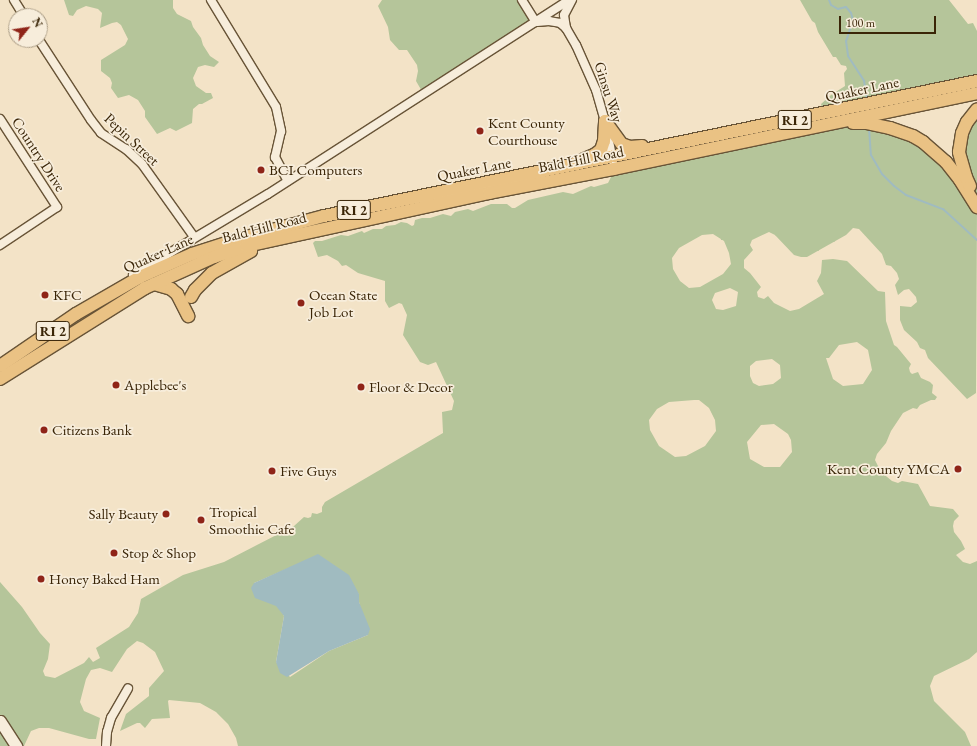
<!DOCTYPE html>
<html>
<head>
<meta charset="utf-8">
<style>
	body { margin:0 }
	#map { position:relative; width:977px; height:746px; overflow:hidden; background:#f3e3c7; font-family:"EB Garamond",serif }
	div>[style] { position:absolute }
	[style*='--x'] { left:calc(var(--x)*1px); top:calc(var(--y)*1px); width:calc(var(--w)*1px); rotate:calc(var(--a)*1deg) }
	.green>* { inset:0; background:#b5c59a }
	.water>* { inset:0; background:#a0bbc0 }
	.stream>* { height:2px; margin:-1px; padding:0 1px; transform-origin:1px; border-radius:1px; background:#a0bbc0 }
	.roads { filter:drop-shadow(1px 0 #685437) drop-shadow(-1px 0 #685437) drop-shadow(0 1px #685437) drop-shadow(0 -1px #685437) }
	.street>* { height:8px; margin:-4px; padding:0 4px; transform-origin:4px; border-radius:4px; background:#f7eddb }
	.secondary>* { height:11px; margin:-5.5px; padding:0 5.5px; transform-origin:5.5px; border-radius:5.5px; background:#f7eddb }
	.primary>* { height:12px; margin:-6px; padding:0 6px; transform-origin:6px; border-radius:6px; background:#eac284 }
	.dots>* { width:11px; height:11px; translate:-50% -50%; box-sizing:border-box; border:2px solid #f7eddb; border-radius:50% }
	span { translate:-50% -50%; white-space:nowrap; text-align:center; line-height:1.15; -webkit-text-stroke:3.5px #f7eddb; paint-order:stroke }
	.shield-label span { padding:1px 3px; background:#f7eddb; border:1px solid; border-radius:3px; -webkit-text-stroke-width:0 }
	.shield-label { font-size:14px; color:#3a2507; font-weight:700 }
	.street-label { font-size:15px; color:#3a2507 }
	.poi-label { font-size:15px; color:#3a2507 }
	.left { translate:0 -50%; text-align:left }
	.right { translate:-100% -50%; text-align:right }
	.north { position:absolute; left:8px; top:8px; width:40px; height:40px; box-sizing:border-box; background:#f7eddb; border:1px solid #ab9d86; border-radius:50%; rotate:60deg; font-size:11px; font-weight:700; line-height:16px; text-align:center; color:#3a2507 }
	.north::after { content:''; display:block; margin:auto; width:14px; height:18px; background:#8f2418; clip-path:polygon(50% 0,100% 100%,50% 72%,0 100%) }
	.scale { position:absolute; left:839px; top:16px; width:97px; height:18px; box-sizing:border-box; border:2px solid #3a2507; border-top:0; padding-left:5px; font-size:12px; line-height:14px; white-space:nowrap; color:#3a2507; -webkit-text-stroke:3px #f7eddb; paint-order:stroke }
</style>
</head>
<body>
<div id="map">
	<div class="green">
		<div style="clip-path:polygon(64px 0,173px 0,173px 8px,177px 14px,191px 21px,193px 27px,201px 38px,203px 45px,210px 56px,219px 62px,214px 67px,205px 65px,198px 67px,193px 78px,196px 86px,206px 93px,211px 93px,213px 98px,202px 104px,199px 104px,193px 109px,192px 123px,176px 131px,170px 128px,157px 134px,145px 117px,145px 111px,138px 100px,129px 95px,118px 98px,111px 88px,112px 83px,110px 78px,101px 71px,101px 60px,125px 45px,128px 39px,121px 25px,117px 22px,112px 23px,100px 28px,102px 13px,98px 9px,86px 6px,77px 10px,73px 16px,69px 15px)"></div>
		<div style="clip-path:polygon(382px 0,522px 0,536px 21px,423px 93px,416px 81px,418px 71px,417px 65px,407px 50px,399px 50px,390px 40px,388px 27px,378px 6px)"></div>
		<div style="clip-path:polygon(800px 0,949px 0,968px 24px,973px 23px,977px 31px,977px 80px,823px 112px,821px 104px,831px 95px,845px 86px,844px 73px,847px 69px,846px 66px,841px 65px,836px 57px,833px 57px,818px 32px,815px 23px,812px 21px)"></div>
		<div style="clip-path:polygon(977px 109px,977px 196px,966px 177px,960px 153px)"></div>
		<div style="clip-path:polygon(evenodd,873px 124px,922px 141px,977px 206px,976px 393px,967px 399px,928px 358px,925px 350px,920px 348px,917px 342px,904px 330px,900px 320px,900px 306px,911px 307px,917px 302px,916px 297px,909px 289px,904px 290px,898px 295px,895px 285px,899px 279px,897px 273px,891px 266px,886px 265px,882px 254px,859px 229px,853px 228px,846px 235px,807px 257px,801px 257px,794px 255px,775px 235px,769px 232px,752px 240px,750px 245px,753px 250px,744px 260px,744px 268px,750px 273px,761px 287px,757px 292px,758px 297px,764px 299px,768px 296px,774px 303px,790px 311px,799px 309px,824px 294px,817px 281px,821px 273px,822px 260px,833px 259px,847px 261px,878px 291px,885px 292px,886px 321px,894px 345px,897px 347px,911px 364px,909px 368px,910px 372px,912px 374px,918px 372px,921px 378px,930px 382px,933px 385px,932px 393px,937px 397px,935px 400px,931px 400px,920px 405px,917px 409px,913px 408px,903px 413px,891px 431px,886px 443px,877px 454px,875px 460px,881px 472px,892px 481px,898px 483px,902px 481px,918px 484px,930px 506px,953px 509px,959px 516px,954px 521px,953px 526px,954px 532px,961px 541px,965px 549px,956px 555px,963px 562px,970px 564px,977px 561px,977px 652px,969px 659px,934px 676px,930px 686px,934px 701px,965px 732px,971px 746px,238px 746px,236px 738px,228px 724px,216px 712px,200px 703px,169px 700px,168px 701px,170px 718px,152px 719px,145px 728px,140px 723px,137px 723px,120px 731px,126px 714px,149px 696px,149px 688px,164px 671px,155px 652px,143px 643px,137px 641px,127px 649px,112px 672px,100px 668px,91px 670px,86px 679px,80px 702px,84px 711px,100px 718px,96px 739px,89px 739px,49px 728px,39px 728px,31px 731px,24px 746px,0 746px,0 582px,22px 607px,40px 633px,50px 644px,48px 659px,43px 671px,45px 676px,55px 678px,84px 663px,89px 657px,93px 662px,100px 658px,96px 648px,129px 627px,138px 613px,141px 599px,183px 575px,224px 562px,294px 526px,304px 517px,308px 518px,311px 517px,312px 513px,317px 514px,322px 512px,322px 507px,325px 502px,443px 433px,442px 412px,452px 410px,454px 401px,436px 362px,428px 365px,420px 362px,403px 335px,407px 315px,402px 304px,399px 303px,389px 308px,385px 301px,385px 281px,358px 273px,346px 265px,342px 266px,338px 261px,327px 255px,318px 257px,313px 243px,315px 241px,322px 241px,341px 235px,348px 236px,362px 231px,364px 233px,373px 229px,382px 229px,386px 226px,395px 225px,401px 222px,407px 223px,412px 226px,414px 225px,415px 220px,422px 218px,430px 218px,443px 214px,451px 216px,455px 212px,468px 209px,473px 211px,491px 204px,507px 204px,512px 208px,515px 208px,528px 200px,563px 192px,573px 194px,591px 186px,594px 187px,608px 183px,611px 177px,611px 166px,813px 127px,873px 124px,713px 234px,724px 241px,729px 253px,731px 264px,723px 274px,700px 287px,689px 288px,680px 281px,673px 269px,672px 258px,679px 248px,702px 235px,713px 234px,873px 124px,730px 288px,738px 292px,736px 306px,723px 310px,716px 309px,712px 300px,715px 293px,730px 288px,873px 124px,857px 342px,868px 350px,872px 370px,863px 384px,843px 386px,833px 379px,826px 358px,829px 358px,839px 345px,857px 342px,873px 124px,772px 359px,780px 365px,781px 378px,773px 384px,759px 386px,753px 383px,750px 376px,750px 366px,756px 361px,772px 359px,873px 124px,694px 400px,699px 400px,709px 408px,715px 420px,716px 431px,705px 446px,686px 456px,675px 457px,659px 446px,650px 430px,649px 420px,657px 409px,669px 402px,694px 400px,873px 124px,774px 424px,788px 434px,791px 440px,792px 452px,780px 467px,764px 467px,750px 459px,747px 442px,761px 425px,774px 424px,873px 124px,291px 567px,359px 594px,359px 602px,368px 635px,329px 651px,290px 677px,276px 662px,284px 616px,280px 609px,254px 583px,291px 567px)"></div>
	</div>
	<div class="water">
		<div style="clip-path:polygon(318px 554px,349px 575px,359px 594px,359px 602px,370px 629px,368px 635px,329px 651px,287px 677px,280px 673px,276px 662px,284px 616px,276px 606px,255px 598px,251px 588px,254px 583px)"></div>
	</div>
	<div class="stream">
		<div style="--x:829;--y:0;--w:5;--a:68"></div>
		<div style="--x:831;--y:5;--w:8;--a:30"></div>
		<div style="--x:838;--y:9;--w:8;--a:-14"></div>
		<div style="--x:846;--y:7;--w:8;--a:50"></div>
		<div style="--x:851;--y:13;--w:7;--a:74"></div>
		<div style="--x:853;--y:20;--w:22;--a:108"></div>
		<div style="--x:846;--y:41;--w:15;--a:82"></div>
		<div style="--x:848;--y:56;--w:30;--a:57"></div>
		<div style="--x:864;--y:81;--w:17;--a:80"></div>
		<div style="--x:869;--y:128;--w:27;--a:86"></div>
		<div style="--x:871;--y:155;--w:22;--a:60"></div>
		<div style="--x:882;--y:174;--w:17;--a:45"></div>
		<div style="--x:894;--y:186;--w:15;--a:37"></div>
		<div style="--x:906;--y:195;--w:40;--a:21"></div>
		<div style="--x:943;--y:209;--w:46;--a:42.4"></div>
	</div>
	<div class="roads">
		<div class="street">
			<div style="--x:14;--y:0;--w:19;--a:58"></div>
			<div style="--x:211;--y:0;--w:125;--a:58.7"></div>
			<div style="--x:276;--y:107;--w:25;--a:78"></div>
			<div style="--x:281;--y:131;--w:27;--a:103"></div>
			<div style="--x:275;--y:157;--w:27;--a:62"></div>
			<div style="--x:522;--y:0;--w:26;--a:58"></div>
			<div style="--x:537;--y:22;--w:12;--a:-5"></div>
			<div style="--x:549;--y:21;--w:11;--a:10"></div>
			<div style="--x:560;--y:23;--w:8;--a:40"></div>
			<div style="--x:566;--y:28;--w:20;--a:60"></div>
			<div style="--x:576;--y:45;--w:49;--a:66"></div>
			<div style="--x:596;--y:90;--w:32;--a:74"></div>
			<div style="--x:605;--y:121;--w:41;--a:78.7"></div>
			<div style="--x:566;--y:28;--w:13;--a:-99"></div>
			<div style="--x:564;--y:15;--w:17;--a:-62"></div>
			<div style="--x:39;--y:40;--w:95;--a:57"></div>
			<div style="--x:91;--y:120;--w:16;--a:52"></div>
			<div style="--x:101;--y:133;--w:30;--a:33"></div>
			<div style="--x:126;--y:149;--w:22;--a:43"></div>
			<div style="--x:142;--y:164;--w:90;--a:54.5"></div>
			<div style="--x:0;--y:119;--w:105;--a:57.1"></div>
			<div style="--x:57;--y:207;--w:69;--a:146.3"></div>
			<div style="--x:133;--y:275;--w:157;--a:-31"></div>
			<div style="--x:268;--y:194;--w:358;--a:-32.8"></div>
			<div style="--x:106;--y:746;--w:14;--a:-86"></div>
			<div style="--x:107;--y:732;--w:15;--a:-74"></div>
			<div style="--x:111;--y:718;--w:34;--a:-60"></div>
		</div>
		<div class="secondary">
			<div style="--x:0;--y:721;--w:30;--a:57"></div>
		</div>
		<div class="primary">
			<div style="--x:605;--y:121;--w:29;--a:54"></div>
			<div style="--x:622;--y:144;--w:9;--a:21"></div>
			<div style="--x:630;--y:147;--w:12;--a:-5"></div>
			<div style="--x:853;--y:123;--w:13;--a:0"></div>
			<div style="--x:866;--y:123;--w:25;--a:12"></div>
			<div style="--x:890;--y:128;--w:24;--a:19"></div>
			<div style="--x:913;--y:136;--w:12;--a:31"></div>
			<div style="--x:923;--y:142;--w:30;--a:41"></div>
			<div style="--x:946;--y:162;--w:23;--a:52"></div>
			<div style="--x:960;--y:180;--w:32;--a:58"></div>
			<div style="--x:584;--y:159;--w:11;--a:-22"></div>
			<div style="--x:594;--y:155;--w:9;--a:-36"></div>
			<div style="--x:601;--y:150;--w:9;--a:-72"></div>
			<div style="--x:604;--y:141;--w:20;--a:-87"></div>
			<div style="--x:970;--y:186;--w:10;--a:-114"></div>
			<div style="--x:966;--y:177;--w:26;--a:-106"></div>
			<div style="--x:959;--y:152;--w:19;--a:-81"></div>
			<div style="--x:962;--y:133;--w:12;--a:-66"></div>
			<div style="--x:967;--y:122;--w:16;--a:-52"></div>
			<div style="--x:154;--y:284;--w:18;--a:16"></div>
			<div style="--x:171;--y:289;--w:8;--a:40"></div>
			<div style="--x:177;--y:294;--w:25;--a:63"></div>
			<div style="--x:191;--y:297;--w:8;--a:-60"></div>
			<div style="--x:195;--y:290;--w:24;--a:-45"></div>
			<div style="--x:212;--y:273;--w:45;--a:-29.4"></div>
			<div style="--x:0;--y:366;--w:92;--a:-34.4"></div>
			<div style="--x:76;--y:314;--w:74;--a:-30"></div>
			<div style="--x:140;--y:277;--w:57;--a:-23.9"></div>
			<div style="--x:192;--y:254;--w:45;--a:-18"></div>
			<div style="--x:235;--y:240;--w:92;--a:-15.1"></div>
			<div style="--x:324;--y:216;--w:667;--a:-11.68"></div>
			<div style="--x:0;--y:379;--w:171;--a:-32.1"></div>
			<div style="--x:145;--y:288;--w:76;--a:-24.2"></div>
			<div style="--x:214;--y:257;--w:34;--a:-19"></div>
			<div style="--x:246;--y:246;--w:249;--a:-12.3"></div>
			<div style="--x:489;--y:193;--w:127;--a:-10.9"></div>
			<div style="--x:614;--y:169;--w:371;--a:-11.8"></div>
		</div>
	</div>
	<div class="dots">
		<div style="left:480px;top:131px;background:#8f2418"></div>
		<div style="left:261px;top:170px;background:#8f2418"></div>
		<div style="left:45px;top:295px;background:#8f2418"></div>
		<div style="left:301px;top:303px;background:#8f2418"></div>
		<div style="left:116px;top:385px;background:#8f2418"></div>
		<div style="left:361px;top:387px;background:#8f2418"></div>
		<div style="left:44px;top:430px;background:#8f2418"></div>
		<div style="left:958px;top:469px;background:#8f2418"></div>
		<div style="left:272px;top:471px;background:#8f2418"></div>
		<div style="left:166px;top:514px;background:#8f2418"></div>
		<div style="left:201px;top:520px;background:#8f2418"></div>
		<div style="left:114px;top:553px;background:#8f2418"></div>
		<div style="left:41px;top:579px;background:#8f2418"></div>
	</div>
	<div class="shield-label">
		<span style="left:795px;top:120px">RI 2</span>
		<span style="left:354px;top:210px">RI 2</span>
		<span style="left:53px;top:331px">RI 2</span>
	</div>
	<div class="street-label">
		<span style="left:862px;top:89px;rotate:-12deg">Quaker Lane</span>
		<span style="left:609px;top:92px;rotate:72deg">Ginsu Way</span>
		<span style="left:132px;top:139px;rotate:43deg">Pepin Street</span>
		<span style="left:39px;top:154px;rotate:57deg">Country Drive</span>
		<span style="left:581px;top:159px;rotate:-11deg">Bald Hill Road</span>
		<span style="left:474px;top:169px;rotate:-11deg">Quaker Lane</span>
		<span style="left:264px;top:227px;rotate:-14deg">Bald Hill Road</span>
		<span style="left:158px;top:253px;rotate:-24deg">Quaker Lane</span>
	</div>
	<div class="poi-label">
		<span class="left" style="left:488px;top:131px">Kent County<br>Courthouse</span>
		<span class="left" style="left:269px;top:170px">BCI Computers</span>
		<span class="left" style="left:309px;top:303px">Ocean State<br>Job Lot</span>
		<span class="left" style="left:53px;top:295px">KFC</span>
		<span class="left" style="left:124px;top:385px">Applebee's</span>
		<span class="left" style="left:369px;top:387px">Floor &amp; Decor</span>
		<span class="left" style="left:52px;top:430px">Citizens Bank</span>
		<span class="right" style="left:950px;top:469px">Kent County YMCA</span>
		<span class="left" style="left:280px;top:471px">Five Guys</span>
		<span class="left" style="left:209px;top:520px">Tropical<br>Smoothie Cafe</span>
		<span class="right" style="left:158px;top:514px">Sally Beauty</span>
		<span class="left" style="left:122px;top:553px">Stop &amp; Shop</span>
		<span class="left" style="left:49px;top:579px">Honey Baked Ham</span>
	</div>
	<div class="north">N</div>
	<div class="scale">100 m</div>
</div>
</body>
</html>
